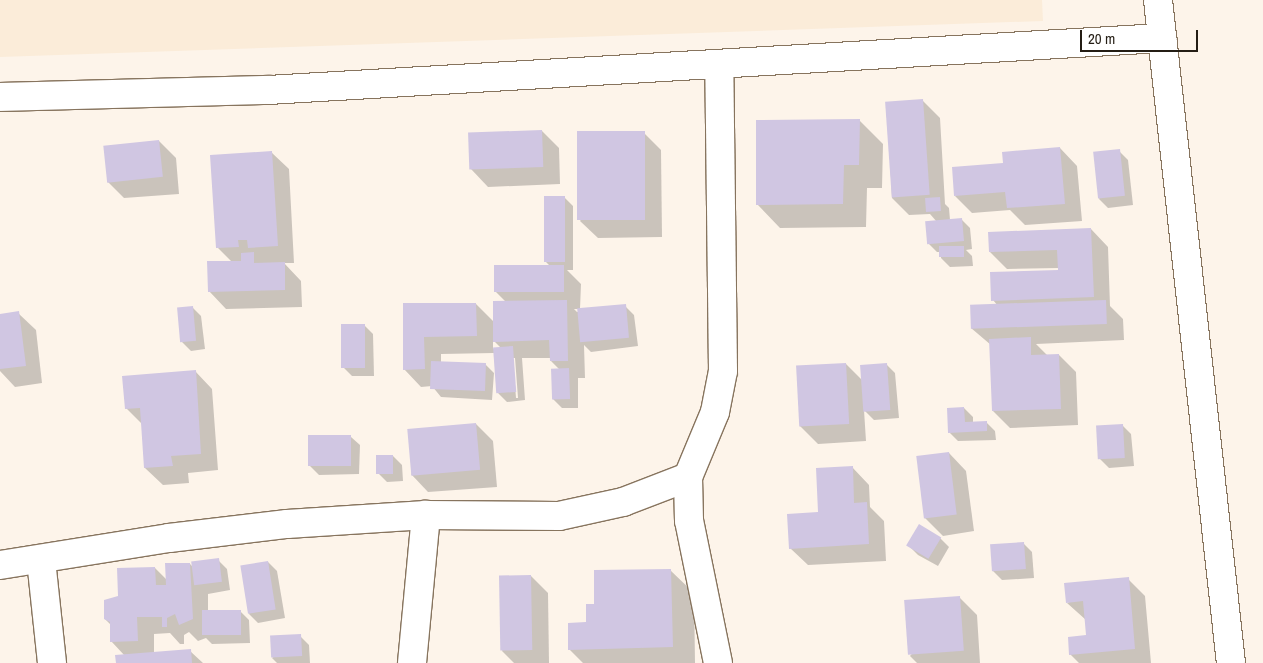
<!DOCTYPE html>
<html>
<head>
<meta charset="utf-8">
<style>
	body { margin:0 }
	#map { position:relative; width:1263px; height:663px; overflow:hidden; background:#fdf4ea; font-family:"Archivo Narrow",sans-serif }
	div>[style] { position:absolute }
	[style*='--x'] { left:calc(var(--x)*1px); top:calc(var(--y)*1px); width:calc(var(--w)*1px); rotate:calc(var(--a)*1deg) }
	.built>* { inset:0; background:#fbecd9 }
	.shadow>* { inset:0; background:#0003 }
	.building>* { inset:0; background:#d0c6e2; transform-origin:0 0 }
	.roads { filter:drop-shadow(1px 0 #87745e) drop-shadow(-1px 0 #87745e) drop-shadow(0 1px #87745e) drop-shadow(0 -1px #87745e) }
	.minor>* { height:28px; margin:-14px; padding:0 14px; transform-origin:14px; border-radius:14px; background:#fff }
	.secondary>* { height:28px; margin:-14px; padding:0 14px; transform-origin:14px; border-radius:14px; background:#fff }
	span { translate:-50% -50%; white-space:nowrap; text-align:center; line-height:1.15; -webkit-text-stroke:4px #fff; paint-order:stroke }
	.scale { position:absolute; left:1080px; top:30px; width:118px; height:22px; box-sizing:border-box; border:2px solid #241d14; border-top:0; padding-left:6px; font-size:15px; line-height:18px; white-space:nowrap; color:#241d14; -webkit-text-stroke:4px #fff; paint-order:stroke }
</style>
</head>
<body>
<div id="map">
	<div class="built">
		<div style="clip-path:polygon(0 0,1042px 0,1043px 21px,0 57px)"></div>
	</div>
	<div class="shadow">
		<div style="clip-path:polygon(923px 101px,940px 118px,945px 204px,949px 208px,950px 220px,962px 220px,970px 228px,972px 249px,966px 250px,972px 256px,973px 266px,950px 267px,941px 258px,941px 252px,937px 252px,928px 243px,937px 222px,930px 214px,909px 215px,892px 198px,887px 103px)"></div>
		<div style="clip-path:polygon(859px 120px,883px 144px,882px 188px,867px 188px,866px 227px,780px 228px,757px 204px)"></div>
		<div style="clip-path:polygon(542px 131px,559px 148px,560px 184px,488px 187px,471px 169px)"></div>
		<div style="clip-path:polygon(644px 133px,661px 150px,662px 237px,598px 238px,580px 221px)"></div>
		<div style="clip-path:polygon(159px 141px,176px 158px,179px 194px,124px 198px,107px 181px)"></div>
		<div style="clip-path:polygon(1060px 148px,1077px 166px,1082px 221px,1025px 225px,1010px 210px,972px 213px,955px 196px,1004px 164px)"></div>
		<div style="clip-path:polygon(1119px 151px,1128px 160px,1133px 205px,1108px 208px,1099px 199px)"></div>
		<div style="clip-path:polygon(271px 152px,289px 169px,294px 263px,284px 263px,301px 281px,302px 307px,226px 309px,209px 291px,232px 262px,218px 248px)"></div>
		<div style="clip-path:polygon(evenodd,564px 197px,573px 206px,573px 270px,567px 270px,581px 284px,580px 309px,574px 309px,577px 312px,625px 306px,634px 315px,638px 346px,591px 352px,584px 345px,585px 378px,578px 378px,578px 408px,562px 408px,553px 399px,560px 370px,551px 361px,551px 358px,522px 358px,525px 400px,507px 402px,498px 393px,494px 353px,441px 354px,441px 363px,485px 364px,494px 373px,492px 400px,441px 397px,432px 386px,421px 387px,404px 369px,404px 304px,476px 304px,494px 322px,506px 302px,495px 291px,550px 266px,545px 261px,564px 197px,493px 340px,501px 348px,493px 349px,493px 340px,564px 197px,513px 358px,515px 358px,518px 398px,516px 398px,513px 358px)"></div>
		<div style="clip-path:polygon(1091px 229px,1108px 247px,1110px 306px,1123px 319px,1124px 340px,1036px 344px,1048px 356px,1059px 355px,1076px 372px,1078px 425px,1010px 428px,993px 411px,991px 345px,971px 328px,998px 306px,993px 300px,1059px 271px,1059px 268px,1007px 269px,990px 252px)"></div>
		<div style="clip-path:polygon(192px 307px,201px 316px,205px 349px,191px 351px,182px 342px)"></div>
		<div style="clip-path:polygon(18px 313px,36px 330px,42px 383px,15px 387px,0 371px,0 315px)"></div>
		<div style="clip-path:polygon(364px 325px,373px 334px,374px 376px,352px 376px,343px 367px)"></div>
		<div style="clip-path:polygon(846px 364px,863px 381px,886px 364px,895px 373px,899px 418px,874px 420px,864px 410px,866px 441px,818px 444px,800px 426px)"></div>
		<div style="clip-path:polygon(195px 371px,212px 389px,218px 470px,188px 473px,189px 483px,163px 485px,145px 468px,142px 424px,126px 408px)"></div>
		<div style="clip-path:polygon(964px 408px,973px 417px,973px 423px,986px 422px,995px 431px,996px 440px,958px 441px,949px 432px)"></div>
		<div style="clip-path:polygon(476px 424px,493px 441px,497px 487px,428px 492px,411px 474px)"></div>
		<div style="clip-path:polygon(1122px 425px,1131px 434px,1134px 466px,1109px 468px,1100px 459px)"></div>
		<div style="clip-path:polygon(351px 437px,360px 445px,359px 474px,319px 475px,310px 466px)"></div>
		<div style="clip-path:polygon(949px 453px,966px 471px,974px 531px,943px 536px,925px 518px)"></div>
		<div style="clip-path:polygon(393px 456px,402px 465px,403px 481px,387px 482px,378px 473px)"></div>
		<div style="clip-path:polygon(852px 467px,869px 485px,870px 507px,884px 521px,886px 561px,808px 565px,790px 548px,819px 514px)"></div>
		<div style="clip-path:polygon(940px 538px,949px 547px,938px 566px,918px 555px,909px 546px)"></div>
		<div style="clip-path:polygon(1023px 543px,1032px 552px,1034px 578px,1002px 580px,993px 571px)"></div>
		<div style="clip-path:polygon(218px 560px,227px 569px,230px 590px,208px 594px,208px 611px,240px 611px,249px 620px,250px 643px,212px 644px,206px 638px,198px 641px,189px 632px,184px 635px,184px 644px,180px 644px,170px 633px,154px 634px,154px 653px,190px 651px,203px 663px,117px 663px,125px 656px,111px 641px,111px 625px,105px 619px,119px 597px,155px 568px,167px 580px,190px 564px,193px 567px)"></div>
		<div style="clip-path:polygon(268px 562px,277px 571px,285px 618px,258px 623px,249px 614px)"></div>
		<div style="clip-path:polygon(670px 570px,694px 593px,695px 663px,583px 663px,569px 649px,587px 623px,596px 605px)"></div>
		<div style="clip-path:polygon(531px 576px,548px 593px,549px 663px,514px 663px,502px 651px)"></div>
		<div style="clip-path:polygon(1128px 579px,1145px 596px,1151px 663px,1079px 663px,1070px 654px,1087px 636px,1086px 620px,1067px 603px)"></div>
		<div style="clip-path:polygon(959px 597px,977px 615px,980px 663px,917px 663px,910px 656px)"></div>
		<div style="clip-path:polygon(300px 636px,309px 645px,310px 663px,277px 663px,272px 658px)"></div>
	</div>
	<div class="building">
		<div style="left:923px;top:99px;width:96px;height:38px;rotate:86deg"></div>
		<div style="clip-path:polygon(860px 119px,859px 165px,844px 165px,843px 204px,756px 205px,756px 120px)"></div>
		<div style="left:542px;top:130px;width:37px;height:74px;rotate:88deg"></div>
		<div style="left:645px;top:131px;width:89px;height:68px;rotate:90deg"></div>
		<div style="left:159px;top:140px;width:37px;height:56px;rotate:84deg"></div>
		<div style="clip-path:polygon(1060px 147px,1065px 204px,1007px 208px,1005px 192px,954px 196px,952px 167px,1003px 163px,1002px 152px)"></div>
		<div style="left:1120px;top:149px;width:47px;height:27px;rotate:84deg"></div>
		<div style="clip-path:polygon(272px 151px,278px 246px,248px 248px,247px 240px,238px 240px,239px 247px,216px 248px,210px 155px)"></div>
		<div style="left:544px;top:196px;width:21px;height:66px"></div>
		<div style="left:940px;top:197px;width:14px;height:15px;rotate:86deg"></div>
		<div style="left:962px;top:218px;width:23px;height:37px;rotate:85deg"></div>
		<div style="clip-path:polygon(1091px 228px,1094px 297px,991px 301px,990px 272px,1058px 270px,1057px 250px,989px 252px,988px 232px)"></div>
		<div style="left:964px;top:246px;width:11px;height:25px;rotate:90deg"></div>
		<div style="clip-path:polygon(254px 252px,254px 263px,285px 262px,285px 290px,208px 292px,207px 261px,241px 261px,241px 253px)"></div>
		<div style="left:494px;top:265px;width:70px;height:27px"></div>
		<div style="clip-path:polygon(567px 300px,568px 361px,550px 361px,549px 340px,493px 342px,493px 301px)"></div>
		<div style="left:1106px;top:300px;width:24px;height:136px;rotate:88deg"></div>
		<div style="clip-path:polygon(403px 303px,476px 303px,477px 336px,424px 337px,425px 369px,403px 370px)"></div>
		<div style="left:626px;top:304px;width:34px;height:49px;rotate:85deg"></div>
		<div style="left:193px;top:306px;width:35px;height:16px;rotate:85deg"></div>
		<div style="clip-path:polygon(19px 311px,26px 366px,0 369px,0 314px)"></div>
		<div style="left:341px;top:324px;width:24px;height:44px"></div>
		<div style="clip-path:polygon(1031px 337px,1031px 355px,1059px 354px,1061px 409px,992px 411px,989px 339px)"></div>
		<div style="left:513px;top:346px;width:46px;height:20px;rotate:86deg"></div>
		<div style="left:431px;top:361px;width:55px;height:28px;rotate:2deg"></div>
		<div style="left:846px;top:363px;width:61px;height:50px;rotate:87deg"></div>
		<div style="left:887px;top:363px;width:47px;height:27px;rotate:86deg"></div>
		<div style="left:569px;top:368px;width:31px;height:18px;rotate:88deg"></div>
		<div style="clip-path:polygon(196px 370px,201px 454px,171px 456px,173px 466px,144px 468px,140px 408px,125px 409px,122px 376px)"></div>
		<div style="clip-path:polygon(964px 407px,965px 422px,987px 421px,987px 431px,948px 433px,947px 408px)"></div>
		<div style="left:476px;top:423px;width:47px;height:69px;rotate:85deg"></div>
		<div style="left:1123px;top:424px;width:34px;height:27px;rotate:87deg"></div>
		<div style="left:351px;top:435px;width:31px;height:43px;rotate:90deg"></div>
		<div style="left:949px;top:452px;width:63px;height:33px;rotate:83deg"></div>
		<div style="left:376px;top:455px;width:17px;height:19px"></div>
		<div style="clip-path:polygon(853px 466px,854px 503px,867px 502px,869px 544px,789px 549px,787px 514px,818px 512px,816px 468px)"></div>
		<div style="left:919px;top:524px;width:26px;height:25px;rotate:31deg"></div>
		<div style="left:1024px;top:542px;width:27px;height:34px;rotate:86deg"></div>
		<div style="left:219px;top:558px;width:24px;height:28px;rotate:83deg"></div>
		<div style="left:268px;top:561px;width:49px;height:28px;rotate:81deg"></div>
		<div style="clip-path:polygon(165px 563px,190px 563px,193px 619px,179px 625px,175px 614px,167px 618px,167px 627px,162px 627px,162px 617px,137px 617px,138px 641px,110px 642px,110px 622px,104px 619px,104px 600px,118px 596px,117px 568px,155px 567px,156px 585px,166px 585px)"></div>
		<div style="clip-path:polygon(671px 569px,673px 647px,568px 650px,568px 623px,586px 622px,586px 604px,594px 604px,594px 570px)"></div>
		<div style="left:531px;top:575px;width:75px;height:32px;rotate:89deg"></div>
		<div style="clip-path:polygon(1129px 577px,1135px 649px,1069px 655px,1068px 637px,1086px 635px,1083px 601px,1066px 603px,1064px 583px)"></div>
		<div style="left:960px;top:596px;width:55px;height:56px;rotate:86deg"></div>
		<div style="left:202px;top:610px;width:39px;height:25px"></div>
		<div style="left:301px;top:634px;width:22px;height:31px;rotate:87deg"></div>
		<div style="clip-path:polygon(191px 649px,192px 663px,116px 663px,115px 655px)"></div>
	</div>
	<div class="roads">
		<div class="minor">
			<div style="--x:0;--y:97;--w:268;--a:-1.5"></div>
			<div style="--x:268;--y:90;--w:896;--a:-3.33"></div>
			<div style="--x:41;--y:560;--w:104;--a:83.9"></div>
			<div style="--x:0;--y:565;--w:171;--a:-9.1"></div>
			<div style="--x:169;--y:538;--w:119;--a:-6.8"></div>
			<div style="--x:287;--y:524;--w:139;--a:-3.7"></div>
			<div style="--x:426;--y:515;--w:133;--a:0.4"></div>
			<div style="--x:559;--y:516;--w:66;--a:-12.3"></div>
			<div style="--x:623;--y:502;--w:70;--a:-21"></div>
			<div style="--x:412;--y:663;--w:149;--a:-84.6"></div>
			<div style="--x:718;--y:663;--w:145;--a:-101.5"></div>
			<div style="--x:689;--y:521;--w:44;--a:-91.3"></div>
			<div style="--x:688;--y:477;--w:70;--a:-67.4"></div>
			<div style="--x:715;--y:412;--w:42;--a:-79"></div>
			<div style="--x:723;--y:371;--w:306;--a:-90.7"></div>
		</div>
		<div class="secondary">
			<div style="--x:1158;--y:0;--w:667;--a:83.72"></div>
		</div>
	</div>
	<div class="scale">20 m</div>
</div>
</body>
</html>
